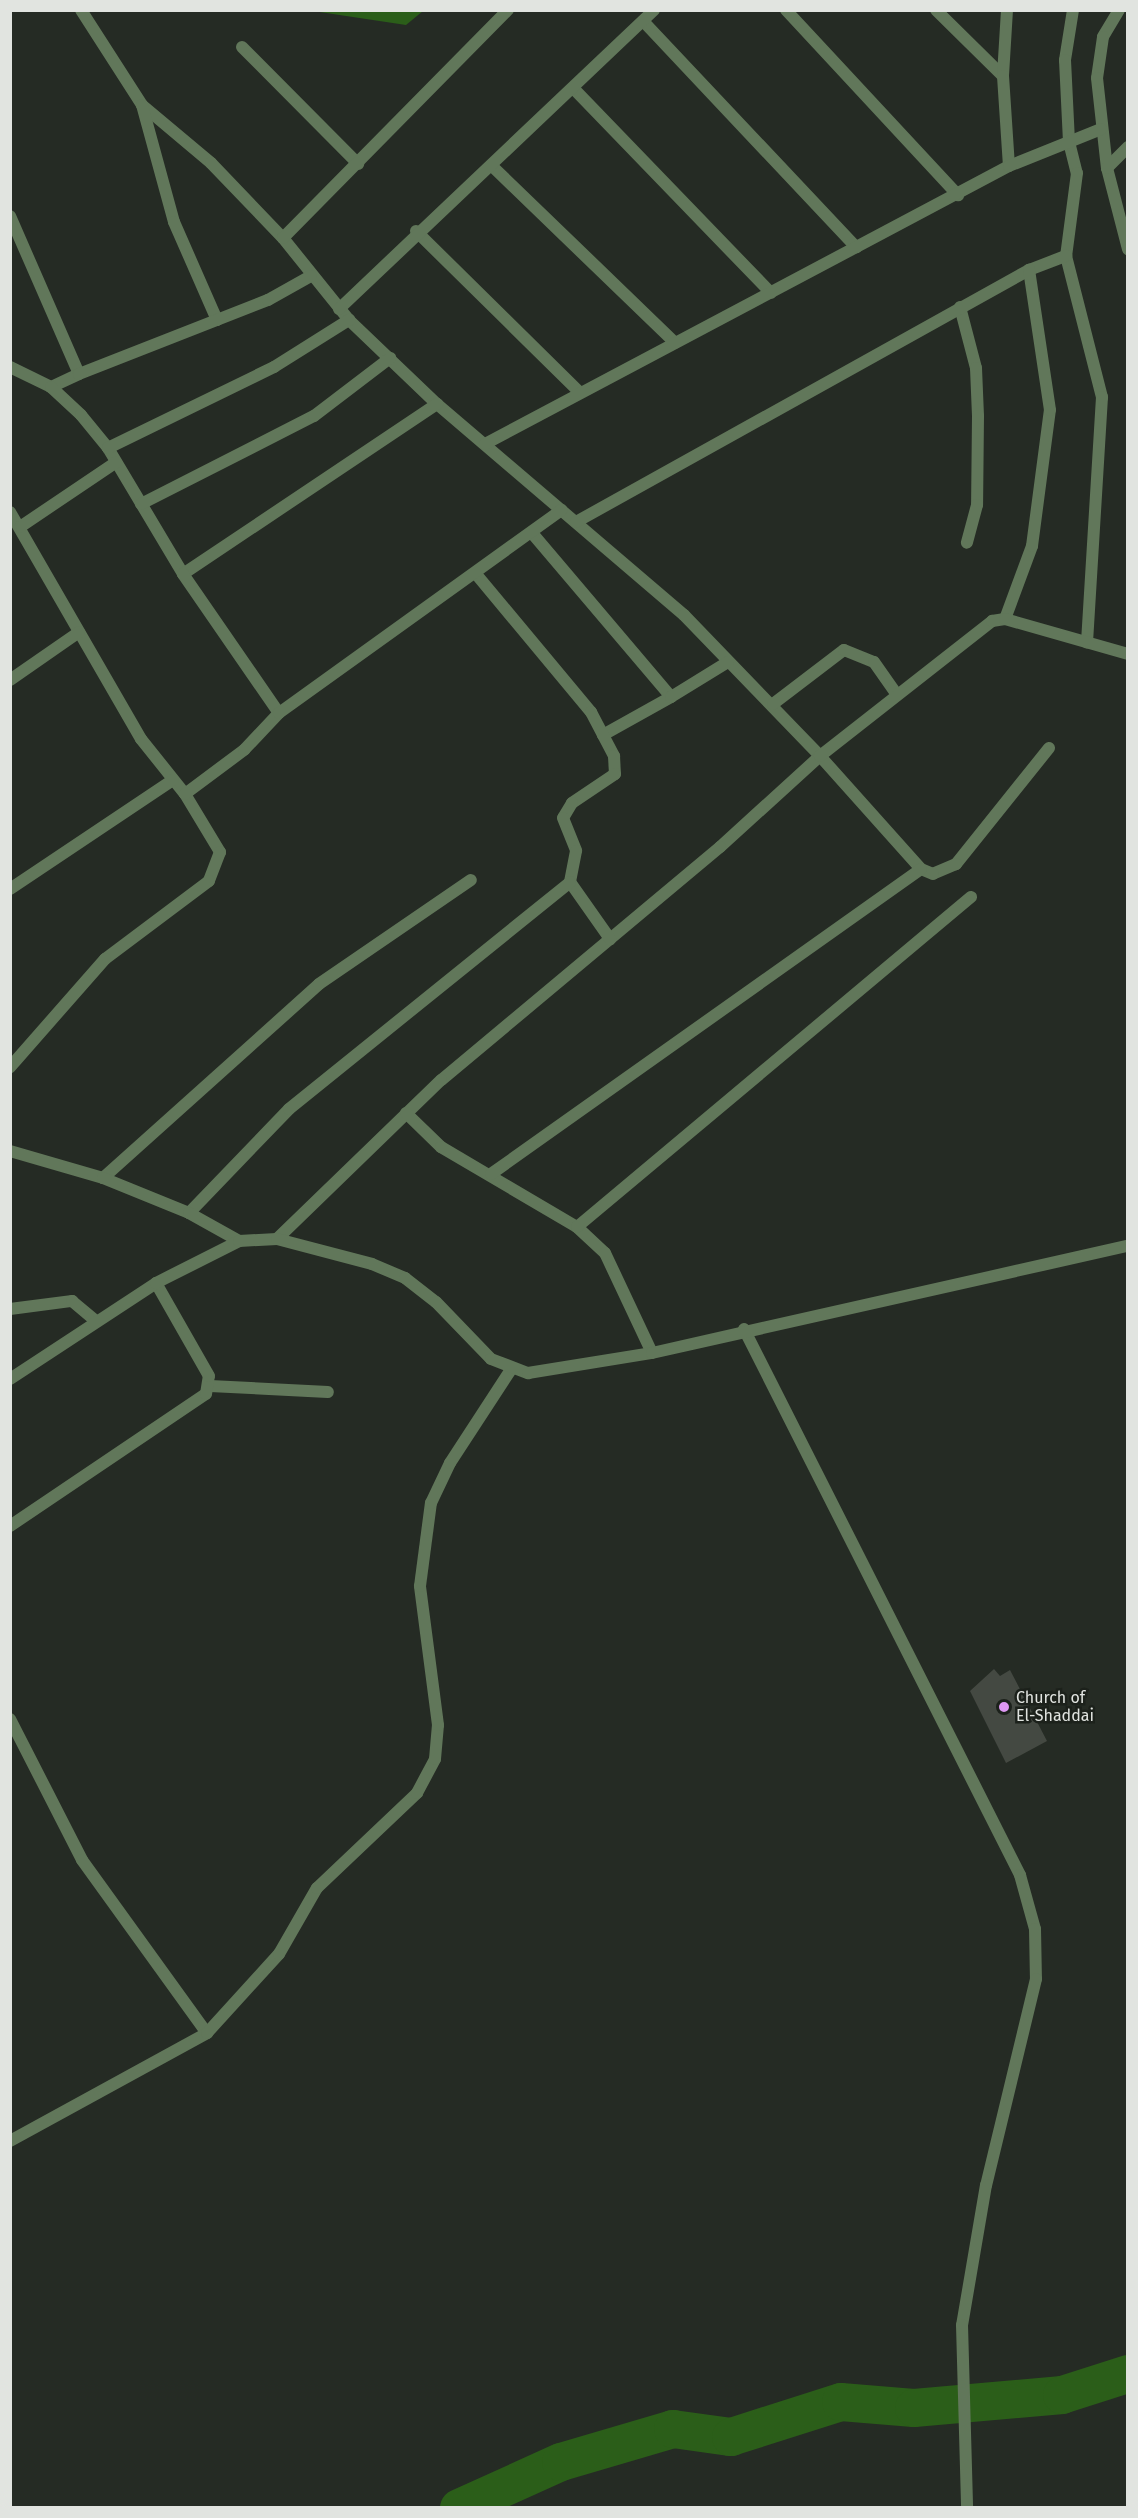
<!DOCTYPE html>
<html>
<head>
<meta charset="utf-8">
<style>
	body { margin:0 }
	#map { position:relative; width:1138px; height:2518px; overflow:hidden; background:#252b24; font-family:"Fira Sans",sans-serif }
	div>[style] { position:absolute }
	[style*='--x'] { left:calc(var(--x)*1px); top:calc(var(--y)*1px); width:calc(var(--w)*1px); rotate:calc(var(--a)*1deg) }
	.water>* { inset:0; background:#2b5e19 }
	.river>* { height:38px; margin:-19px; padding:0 19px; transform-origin:19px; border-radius:19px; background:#2b5e19 }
	.building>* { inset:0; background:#444942 }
	.minor>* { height:12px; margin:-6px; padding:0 6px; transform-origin:6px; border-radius:6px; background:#61775a }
	.tertiary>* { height:12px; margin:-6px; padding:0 6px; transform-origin:6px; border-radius:6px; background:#61775a }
	.dots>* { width:16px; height:16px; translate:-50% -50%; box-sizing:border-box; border:3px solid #1c211b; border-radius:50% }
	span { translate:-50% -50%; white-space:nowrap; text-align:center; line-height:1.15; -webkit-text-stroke:5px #1c211b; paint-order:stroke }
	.poi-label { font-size:16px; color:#e1e4e0 }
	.left { translate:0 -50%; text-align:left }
	.frame { position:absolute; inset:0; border:12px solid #e1e4e0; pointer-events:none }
</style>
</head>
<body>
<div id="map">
	<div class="water">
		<div style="clip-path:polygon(313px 11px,423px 10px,423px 11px,406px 25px)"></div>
	</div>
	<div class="river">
		<div style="--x:459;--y:2508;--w:112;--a:-24.3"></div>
		<div style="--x:561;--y:2462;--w:117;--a:-16.4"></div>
		<div style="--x:673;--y:2429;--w:59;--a:7.9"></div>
		<div style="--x:731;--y:2437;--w:115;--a:-17.7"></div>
		<div style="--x:841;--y:2402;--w:73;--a:4.7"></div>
		<div style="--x:914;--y:2408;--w:149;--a:-5"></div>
		<div style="--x:1062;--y:2395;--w:69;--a:-17.7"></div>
	</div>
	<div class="building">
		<div style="clip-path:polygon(994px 1669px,1000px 1676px,1010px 1670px,1047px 1741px,1006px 1763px,970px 1691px)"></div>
	</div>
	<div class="minor">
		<div style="--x:81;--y:10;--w:113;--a:57.3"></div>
		<div style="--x:142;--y:105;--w:90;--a:40"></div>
		<div style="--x:211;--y:163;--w:104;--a:46.2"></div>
		<div style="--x:283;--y:238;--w:105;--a:51.2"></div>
		<div style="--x:349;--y:320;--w:122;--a:43.7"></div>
		<div style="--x:437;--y:404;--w:325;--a:40.5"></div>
		<div style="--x:684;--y:615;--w:196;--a:46"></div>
		<div style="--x:820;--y:756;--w:135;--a:137.7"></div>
		<div style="--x:720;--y:847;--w:363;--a:140.1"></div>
		<div style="--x:441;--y:1080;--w:228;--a:135.9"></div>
		<div style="--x:786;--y:10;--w:253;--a:47.1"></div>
		<div style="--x:936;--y:10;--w:94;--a:44.6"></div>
		<div style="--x:1007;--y:10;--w:66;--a:93.5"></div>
		<div style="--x:1003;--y:76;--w:90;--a:86.2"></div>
		<div style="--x:1073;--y:10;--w:51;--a:99.1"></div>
		<div style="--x:1065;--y:60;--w:82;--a:87.2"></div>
		<div style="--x:1069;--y:142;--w:32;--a:76"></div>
		<div style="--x:1077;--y:173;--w:84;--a:97.5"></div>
		<div style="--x:1066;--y:256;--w:146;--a:75.7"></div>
		<div style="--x:1102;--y:397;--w:246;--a:93.5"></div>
		<div style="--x:1119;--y:10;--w:31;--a:121"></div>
		<div style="--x:1103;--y:37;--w:41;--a:98.3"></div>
		<div style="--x:1097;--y:78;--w:91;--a:83.7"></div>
		<div style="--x:1107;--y:168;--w:84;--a:75.5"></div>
		<div style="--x:643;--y:21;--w:311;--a:46.7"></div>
		<div style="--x:242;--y:47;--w:165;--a:45.2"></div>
		<div style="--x:575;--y:90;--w:282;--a:46"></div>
		<div style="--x:142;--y:105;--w:121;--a:74.7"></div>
		<div style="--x:174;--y:222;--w:107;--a:66.3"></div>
		<div style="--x:493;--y:167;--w:253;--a:44"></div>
		<div style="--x:1107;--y:168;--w:30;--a:-45"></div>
		<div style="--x:10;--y:216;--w:172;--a:66.4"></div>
		<div style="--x:79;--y:374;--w:31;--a:155"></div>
		<div style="--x:416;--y:231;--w:229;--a:44.6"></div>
		<div style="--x:283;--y:238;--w:320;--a:-45.4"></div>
		<div style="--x:960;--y:307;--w:63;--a:75.3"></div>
		<div style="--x:976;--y:368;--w:48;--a:87.6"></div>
		<div style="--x:978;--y:416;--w:89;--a:90.6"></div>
		<div style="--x:977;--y:505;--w:39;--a:105"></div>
		<div style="--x:339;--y:309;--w:434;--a:-43.5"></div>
		<div style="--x:10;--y:367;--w:46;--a:26"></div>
		<div style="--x:51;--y:387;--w:41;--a:43"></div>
		<div style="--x:81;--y:415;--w:43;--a:50.7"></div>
		<div style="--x:108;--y:448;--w:147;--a:59.2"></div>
		<div style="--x:183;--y:574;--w:306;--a:-33.8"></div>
		<div style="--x:79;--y:374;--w:203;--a:-21.4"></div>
		<div style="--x:268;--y:300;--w:49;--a:-29.2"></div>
		<div style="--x:485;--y:444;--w:593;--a:-27.95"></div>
		<div style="--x:1009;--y:166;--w:99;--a:-21.9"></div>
		<div style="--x:108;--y:448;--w:185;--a:-26"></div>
		<div style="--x:274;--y:367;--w:89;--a:-32.1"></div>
		<div style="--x:141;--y:504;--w:194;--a:-27"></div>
		<div style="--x:314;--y:416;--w:96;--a:-37.3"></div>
		<div style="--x:10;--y:512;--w:262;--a:60"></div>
		<div style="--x:141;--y:739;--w:70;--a:51.3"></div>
		<div style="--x:185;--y:794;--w:68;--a:58.9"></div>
		<div style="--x:220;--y:852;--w:31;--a:111"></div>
		<div style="--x:209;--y:881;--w:130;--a:143.1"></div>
		<div style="--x:105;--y:959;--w:144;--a:131.3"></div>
		<div style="--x:576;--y:522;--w:518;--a:-29.09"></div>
		<div style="--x:1029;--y:270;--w:40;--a:-21"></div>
		<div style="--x:20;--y:527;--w:115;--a:-34"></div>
		<div style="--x:532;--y:533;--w:215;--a:49.7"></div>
		<div style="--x:671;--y:697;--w:78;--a:150.8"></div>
		<div style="--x:183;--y:574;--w:169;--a:55.4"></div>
		<div style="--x:476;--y:574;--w:180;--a:50.2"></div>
		<div style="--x:591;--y:712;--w:50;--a:62.4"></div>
		<div style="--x:614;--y:756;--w:18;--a:87"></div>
		<div style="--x:615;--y:774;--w:52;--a:146"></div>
		<div style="--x:572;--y:803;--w:17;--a:121"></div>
		<div style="--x:563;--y:818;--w:35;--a:68"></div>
		<div style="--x:576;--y:851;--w:32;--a:101"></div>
		<div style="--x:570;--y:882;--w:70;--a:54.9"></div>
		<div style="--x:1005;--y:619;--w:78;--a:-69.7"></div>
		<div style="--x:1032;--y:546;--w:137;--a:-82.5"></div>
		<div style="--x:1050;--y:410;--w:142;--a:-98.5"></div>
		<div style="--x:10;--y:680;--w:84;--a:-34.8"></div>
		<div style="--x:671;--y:697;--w:67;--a:-31.6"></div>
		<div style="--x:773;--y:704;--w:89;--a:-37.3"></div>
		<div style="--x:844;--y:650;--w:32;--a:22"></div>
		<div style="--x:874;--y:662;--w:37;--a:55"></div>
		<div style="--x:1049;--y:748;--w:149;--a:128.7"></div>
		<div style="--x:956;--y:864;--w:25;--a:157"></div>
		<div style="--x:933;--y:874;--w:13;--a:-157"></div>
		<div style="--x:921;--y:869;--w:152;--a:-131.8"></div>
		<div style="--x:820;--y:756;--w:219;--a:-38.1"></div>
		<div style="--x:992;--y:621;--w:13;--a:-9"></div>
		<div style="--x:1005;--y:619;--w:128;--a:15.9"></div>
		<div style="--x:185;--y:794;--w:74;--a:-36.7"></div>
		<div style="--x:244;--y:750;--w:51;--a:-46.6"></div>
		<div style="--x:279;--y:713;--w:348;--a:-35.7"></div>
		<div style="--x:10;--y:889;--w:196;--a:-33.8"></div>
		<div style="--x:406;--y:1113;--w:49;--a:44.2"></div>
		<div style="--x:441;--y:1147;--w:158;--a:30.5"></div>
		<div style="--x:577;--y:1227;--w:38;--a:43"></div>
		<div style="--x:605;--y:1253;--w:110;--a:64.8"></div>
		<div style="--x:491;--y:1174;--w:527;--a:-35.35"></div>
		<div style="--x:103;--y:1178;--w:290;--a:-41.9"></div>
		<div style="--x:319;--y:984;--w:184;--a:-34.4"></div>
		<div style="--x:189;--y:1213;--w:144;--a:-46.1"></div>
		<div style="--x:289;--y:1109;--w:361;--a:-38.9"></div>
		<div style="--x:577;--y:1227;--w:514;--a:-39.95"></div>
		<div style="--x:10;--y:1309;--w:63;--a:-7.4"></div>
		<div style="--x:72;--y:1301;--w:31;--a:40"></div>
		<div style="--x:744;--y:1329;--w:612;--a:63.18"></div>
		<div style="--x:1020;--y:1875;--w:56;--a:74.5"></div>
		<div style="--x:1035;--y:1929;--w:50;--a:88.9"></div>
		<div style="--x:1036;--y:1979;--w:212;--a:103.6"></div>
		<div style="--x:986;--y:2185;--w:142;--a:99.7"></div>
		<div style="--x:962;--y:2325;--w:183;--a:88.4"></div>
		<div style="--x:210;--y:1386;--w:118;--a:2.9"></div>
		<div style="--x:10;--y:1526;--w:236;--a:-34"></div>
		<div style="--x:206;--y:1394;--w:18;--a:-81"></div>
		<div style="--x:209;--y:1376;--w:107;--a:-119.7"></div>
		<div style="--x:10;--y:1719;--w:158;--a:62.9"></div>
		<div style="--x:82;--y:1860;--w:213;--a:54.2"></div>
		<div style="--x:10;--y:2141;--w:225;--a:-28.7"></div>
		<div style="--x:207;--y:2033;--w:107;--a:-47.7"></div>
		<div style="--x:279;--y:1954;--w:76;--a:-60.1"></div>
		<div style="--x:317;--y:1888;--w:138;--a:-43.5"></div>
		<div style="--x:417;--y:1793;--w:38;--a:-62"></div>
		<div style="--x:435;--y:1759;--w:34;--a:-85"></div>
		<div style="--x:438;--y:1725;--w:140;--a:-97.4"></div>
		<div style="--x:420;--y:1586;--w:84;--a:-82.5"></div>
		<div style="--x:431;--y:1503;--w:44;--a:-64.6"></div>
		<div style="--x:450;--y:1463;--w:110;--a:-56.9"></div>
	</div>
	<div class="tertiary">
		<div style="--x:10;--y:1151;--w:97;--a:16.2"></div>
		<div style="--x:103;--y:1178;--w:93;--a:22.1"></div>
		<div style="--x:189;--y:1213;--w:57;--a:29.2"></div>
		<div style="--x:10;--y:1379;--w:175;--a:-33.3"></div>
		<div style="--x:156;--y:1283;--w:93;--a:-26.8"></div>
		<div style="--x:239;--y:1241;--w:38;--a:-3"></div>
		<div style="--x:277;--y:1239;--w:98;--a:14.7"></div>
		<div style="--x:372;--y:1264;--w:36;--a:23"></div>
		<div style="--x:405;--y:1278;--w:39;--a:38"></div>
		<div style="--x:436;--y:1302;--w:79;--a:46"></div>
		<div style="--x:491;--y:1359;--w:40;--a:21"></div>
		<div style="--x:528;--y:1373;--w:126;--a:-9.2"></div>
		<div style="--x:652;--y:1353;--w:488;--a:-12.7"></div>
	</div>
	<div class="dots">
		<div style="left:1004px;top:1707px;background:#de98f2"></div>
	</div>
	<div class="poi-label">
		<span class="left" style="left:1016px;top:1707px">Church of<br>El-Shaddai</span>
	</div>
	<div class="frame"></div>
</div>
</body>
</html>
